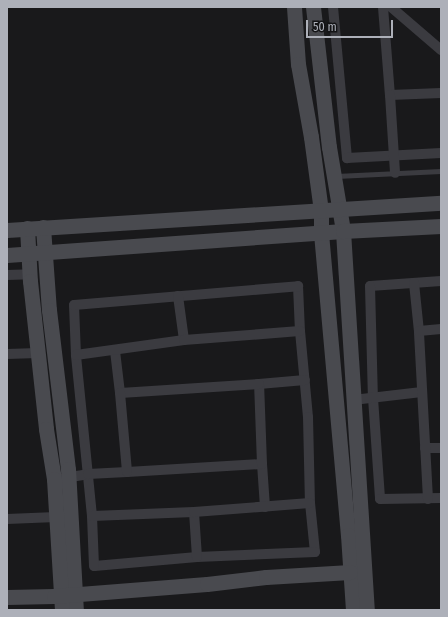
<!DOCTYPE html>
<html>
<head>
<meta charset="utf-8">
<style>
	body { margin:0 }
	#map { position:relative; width:448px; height:617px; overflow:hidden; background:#19191b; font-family:"Fira Sans Condensed",sans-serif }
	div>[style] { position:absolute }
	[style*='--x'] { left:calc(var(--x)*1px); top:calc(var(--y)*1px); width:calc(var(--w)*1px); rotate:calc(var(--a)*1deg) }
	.lane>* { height:5px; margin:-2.5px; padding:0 2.5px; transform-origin:2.5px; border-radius:2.5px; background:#3b3b40 }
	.street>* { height:10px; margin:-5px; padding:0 5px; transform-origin:5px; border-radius:5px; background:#3b3b40 }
	.secondary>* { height:15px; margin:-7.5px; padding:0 7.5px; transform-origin:7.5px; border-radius:7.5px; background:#494a4f }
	span { translate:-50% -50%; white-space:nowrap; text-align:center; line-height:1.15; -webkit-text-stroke:3.5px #141416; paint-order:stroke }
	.frame { position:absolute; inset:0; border:8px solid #adb0b9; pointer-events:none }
	.scale { position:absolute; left:306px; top:20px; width:87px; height:18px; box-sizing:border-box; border:2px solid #adb0b9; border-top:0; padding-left:5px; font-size:12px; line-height:14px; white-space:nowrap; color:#adb0b9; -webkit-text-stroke:3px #141416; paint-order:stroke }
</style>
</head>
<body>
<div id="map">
	<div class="lane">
		<div style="--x:336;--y:176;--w:105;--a:-2.7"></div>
	</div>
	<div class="street">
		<div style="--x:333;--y:7;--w:152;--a:84.7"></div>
		<div style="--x:347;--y:158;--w:94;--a:-3"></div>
		<div style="--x:383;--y:7;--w:88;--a:85.5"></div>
		<div style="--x:390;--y:95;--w:51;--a:-2.2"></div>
		<div style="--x:391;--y:7;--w:66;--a:40.7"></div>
		<div style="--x:390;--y:95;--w:78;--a:86.3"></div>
		<div style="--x:7;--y:275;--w:23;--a:-2"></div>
		<div style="--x:441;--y:281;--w:71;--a:176"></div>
		<div style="--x:370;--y:286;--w:112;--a:88.5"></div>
		<div style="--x:373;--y:398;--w:101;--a:86"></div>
		<div style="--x:380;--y:499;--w:61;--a:-0.9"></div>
		<div style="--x:414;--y:283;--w:48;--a:84.1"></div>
		<div style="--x:298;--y:286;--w:45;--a:87.5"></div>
		<div style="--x:300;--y:331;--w:86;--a:84.7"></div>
		<div style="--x:308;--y:417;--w:86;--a:88.7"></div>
		<div style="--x:310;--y:503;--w:49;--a:84.2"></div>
		<div style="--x:315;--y:552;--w:118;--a:177.6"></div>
		<div style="--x:197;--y:557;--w:103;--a:175"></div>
		<div style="--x:94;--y:566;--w:50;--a:-92.3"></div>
		<div style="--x:92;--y:516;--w:162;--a:-95.7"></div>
		<div style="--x:76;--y:355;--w:50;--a:-92.3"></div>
		<div style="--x:74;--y:305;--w:225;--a:-4.8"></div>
		<div style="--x:178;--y:296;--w:44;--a:82.2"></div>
		<div style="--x:115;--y:351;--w:42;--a:83.2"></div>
		<div style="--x:7;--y:354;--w:31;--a:-2"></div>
		<div style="--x:76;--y:355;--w:109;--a:-7.9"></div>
		<div style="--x:184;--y:340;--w:116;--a:-4.4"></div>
		<div style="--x:259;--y:384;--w:46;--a:-5"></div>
		<div style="--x:353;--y:400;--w:69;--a:-6.6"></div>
		<div style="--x:425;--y:448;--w:16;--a:0"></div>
		<div style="--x:262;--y:464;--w:43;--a:86"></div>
		<div style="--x:64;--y:478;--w:24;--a:-9"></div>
		<div style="--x:88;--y:474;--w:39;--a:-3"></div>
		<div style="--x:127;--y:472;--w:135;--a:-3.4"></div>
		<div style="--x:262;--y:464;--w:80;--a:-92.1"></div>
		<div style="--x:259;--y:384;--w:139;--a:176.3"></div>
		<div style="--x:120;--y:393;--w:79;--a:84.9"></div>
		<div style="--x:428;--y:499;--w:168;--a:-93.1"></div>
		<div style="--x:419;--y:331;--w:22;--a:-5"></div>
		<div style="--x:194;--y:512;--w:45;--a:86.2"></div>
		<div style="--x:92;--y:516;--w:102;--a:-2.2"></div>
		<div style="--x:194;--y:512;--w:116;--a:-4.4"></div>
		<div style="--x:7;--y:519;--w:49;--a:-2.3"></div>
	</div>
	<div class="secondary">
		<div style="--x:294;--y:7;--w:57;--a:86"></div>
		<div style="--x:298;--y:64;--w:74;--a:79.9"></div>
		<div style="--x:311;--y:137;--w:75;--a:82.3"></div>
		<div style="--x:321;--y:211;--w:22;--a:90"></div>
		<div style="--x:321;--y:233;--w:303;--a:84.9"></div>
		<div style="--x:348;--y:535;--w:75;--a:86.2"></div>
		<div style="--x:313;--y:7;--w:141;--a:83.5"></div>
		<div style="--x:329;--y:147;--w:85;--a:80.5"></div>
		<div style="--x:343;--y:231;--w:380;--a:86.4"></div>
		<div style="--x:43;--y:227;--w:83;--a:85.9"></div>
		<div style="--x:49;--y:310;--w:160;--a:83.2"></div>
		<div style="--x:68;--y:469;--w:141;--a:86.8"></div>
		<div style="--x:27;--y:228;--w:53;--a:86.8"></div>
		<div style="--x:30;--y:281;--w:149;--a:83.8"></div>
		<div style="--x:46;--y:429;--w:51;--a:80.9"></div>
		<div style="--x:54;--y:479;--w:131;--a:86.5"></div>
		<div style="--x:7;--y:230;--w:435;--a:-3.6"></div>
		<div style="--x:7;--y:255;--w:337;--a:-4.1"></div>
		<div style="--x:343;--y:231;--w:98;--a:-2.9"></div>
		<div style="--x:7;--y:597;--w:47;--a:-1.2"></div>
		<div style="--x:54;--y:596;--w:153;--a:-4.5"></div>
		<div style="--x:207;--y:584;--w:59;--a:-6.8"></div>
		<div style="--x:266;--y:577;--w:84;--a:-3.4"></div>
	</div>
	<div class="frame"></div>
	<div class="scale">50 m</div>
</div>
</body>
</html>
